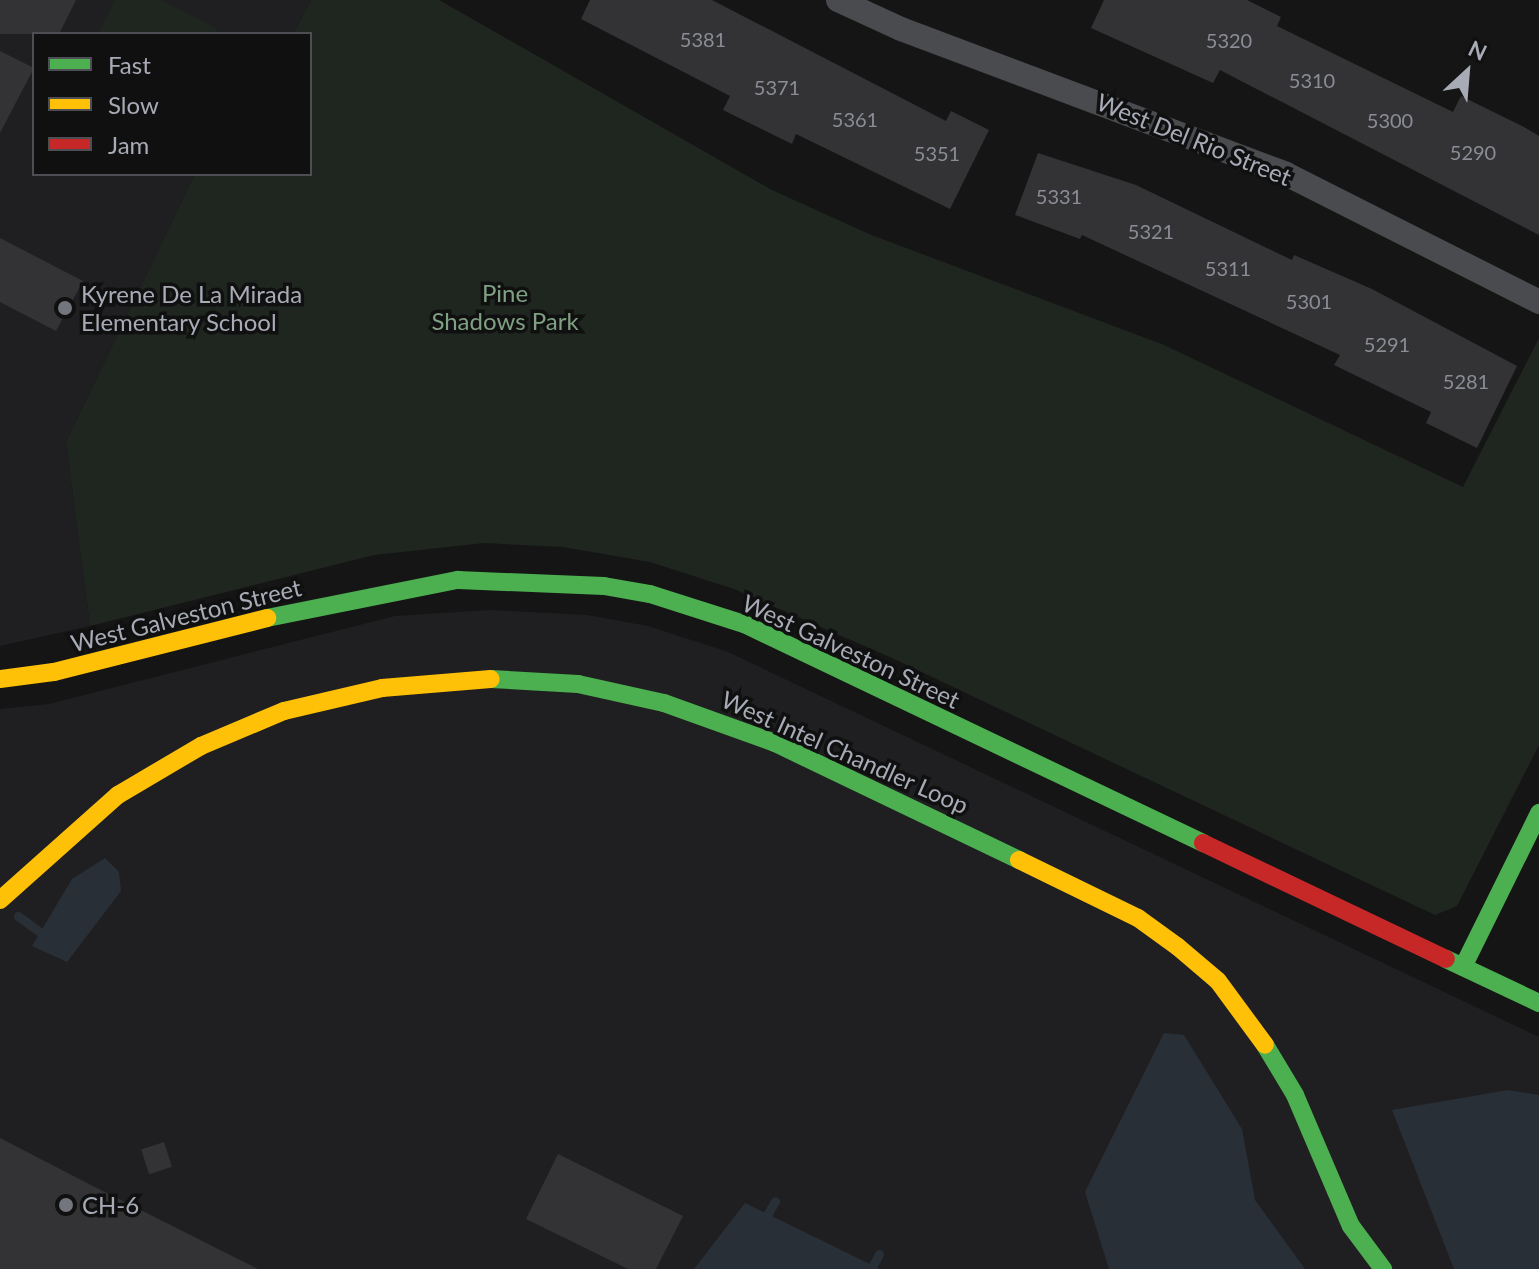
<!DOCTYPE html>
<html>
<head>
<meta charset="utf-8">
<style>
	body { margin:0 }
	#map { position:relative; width:1539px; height:1269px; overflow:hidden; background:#151516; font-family:Lato,sans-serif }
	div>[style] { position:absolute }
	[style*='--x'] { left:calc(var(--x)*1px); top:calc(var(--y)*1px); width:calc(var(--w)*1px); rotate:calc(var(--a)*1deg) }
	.built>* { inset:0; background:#1f1f21 }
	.green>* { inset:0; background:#1f2620 }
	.water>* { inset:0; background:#292f37 }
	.stream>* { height:9px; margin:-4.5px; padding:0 4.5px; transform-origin:4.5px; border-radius:4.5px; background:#292f37 }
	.building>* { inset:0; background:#333335; transform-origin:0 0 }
	.street>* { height:24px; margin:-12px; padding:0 12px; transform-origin:12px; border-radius:12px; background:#4a4b4e }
	.fast>* { height:18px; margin:-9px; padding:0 9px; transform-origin:9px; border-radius:9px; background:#4caf50 }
	.slow>* { height:18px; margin:-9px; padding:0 9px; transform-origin:9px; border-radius:9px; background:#ffc107 }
	.jam>* { height:18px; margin:-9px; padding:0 9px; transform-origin:9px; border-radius:9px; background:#c62828 }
	.dots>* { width:22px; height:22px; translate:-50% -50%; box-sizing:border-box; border:4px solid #101011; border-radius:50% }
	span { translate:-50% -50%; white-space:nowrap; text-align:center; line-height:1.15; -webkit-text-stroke:7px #101011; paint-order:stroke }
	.number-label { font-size:20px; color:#8a8d96 }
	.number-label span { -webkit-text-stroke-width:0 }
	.street-label { font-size:24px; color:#a7abb6 }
	.park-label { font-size:24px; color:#7fa083 }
	.poi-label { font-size:24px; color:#a7abb6 }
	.left { translate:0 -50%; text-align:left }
	.legend { position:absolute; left:32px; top:32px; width:280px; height:144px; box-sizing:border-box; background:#101011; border:2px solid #4c4e53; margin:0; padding:10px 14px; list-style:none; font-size:24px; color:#a7abb6 }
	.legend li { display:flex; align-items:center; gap:16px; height:40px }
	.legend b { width:40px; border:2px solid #4c4e53 }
	.north { position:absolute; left:1427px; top:32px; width:80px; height:80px; -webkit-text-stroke:6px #101011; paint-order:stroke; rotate:26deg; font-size:22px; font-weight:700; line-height:32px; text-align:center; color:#a7abb6 }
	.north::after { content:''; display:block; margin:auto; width:28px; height:36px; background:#a7abb6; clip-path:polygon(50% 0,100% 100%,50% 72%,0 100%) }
</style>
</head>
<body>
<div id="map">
	<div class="built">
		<div style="clip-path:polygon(0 0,311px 0,293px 34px,34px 34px,34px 174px,195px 174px,66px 442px,90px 626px,0 646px)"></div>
		<div style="clip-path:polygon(490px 610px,587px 615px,648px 626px,728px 652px,1539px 1037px,1539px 1269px,0 1269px,0 709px,49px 704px,395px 616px)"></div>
	</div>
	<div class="green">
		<div style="clip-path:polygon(115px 0,161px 0,218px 29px,215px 34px,98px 34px)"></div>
		<div style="clip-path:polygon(311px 0,439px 0,772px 190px,869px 234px,1164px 345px,1463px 487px,1539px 338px,1539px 745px,1457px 906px,1435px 915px,892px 658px,734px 589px,650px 562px,563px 547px,484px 543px,374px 555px,90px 626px,66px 442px,195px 174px,310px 174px,310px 34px,293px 34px)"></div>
	</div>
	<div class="water">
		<div style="clip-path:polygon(105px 858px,119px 872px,121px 891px,67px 962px,32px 946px,72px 879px)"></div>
		<div style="clip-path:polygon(1164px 1033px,1184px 1035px,1242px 1129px,1255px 1200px,1305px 1269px,1109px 1269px,1085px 1192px)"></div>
		<div style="clip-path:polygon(1508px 1090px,1539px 1095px,1539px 1269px,1454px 1269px,1392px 1110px)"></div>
		<div style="clip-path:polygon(745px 1203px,880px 1269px,694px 1269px)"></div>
	</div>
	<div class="stream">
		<div style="--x:18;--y:916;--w:29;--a:36"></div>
		<div style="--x:763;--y:1222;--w:24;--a:-60"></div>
		<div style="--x:871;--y:1269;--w:17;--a:-62"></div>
	</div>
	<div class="building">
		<div style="clip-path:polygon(0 0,76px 0,59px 34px,0 34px)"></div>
		<div style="clip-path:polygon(590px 0,712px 0,946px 121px,951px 111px,989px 130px,950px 209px,796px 134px,792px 144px,723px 110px,730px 96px,581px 19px)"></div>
		<div style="clip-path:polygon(1104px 0,1247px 0,1281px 17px,1277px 26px,1453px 112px,1461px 96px,1524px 127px,1539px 136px,1539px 235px,1220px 70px,1213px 83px,1091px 28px)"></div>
		<div style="clip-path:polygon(0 51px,34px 68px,0 133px)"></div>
		<div style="clip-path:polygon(1038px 153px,1136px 185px,1292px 260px,1294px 255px,1372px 289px,1517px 366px,1477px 448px,1426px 423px,1431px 412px,1334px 365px,1340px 355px,1082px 235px,1080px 239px,1015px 215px)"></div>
		<div style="clip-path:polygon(0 238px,83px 281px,56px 331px,0 302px)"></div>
		<div style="clip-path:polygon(0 1138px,85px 1182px,258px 1269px,0 1269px)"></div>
		<div style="left:164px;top:1142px;width:26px;height:24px;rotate:72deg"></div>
		<div style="clip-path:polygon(558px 1154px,683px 1216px,656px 1269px,628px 1269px,526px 1219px)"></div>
	</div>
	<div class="street">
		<div style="--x:838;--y:0;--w:69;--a:24.7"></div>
		<div style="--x:901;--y:29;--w:411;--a:20.6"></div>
		<div style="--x:1286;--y:174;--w:284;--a:26.8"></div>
	</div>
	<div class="fast">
		<div style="--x:267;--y:618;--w:195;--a:-11.3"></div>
		<div style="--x:458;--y:580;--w:146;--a:2.4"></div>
		<div style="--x:604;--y:586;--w:47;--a:9.9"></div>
		<div style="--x:650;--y:594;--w:99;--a:17.7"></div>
		<div style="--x:744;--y:624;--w:509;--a:25.51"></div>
		<div style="--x:491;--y:679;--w:87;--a:3.3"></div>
		<div style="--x:578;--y:684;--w:88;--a:12.5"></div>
		<div style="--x:664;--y:703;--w:118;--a:19.8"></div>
		<div style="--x:775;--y:743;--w:271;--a:25.6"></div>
		<div style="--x:1446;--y:959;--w:103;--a:25.3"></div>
		<div style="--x:1463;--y:967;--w:172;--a:-63.7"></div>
		<div style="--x:1265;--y:1045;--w:58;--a:59"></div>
		<div style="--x:1295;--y:1095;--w:142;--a:66.9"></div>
		<div style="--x:1351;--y:1226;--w:54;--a:53.3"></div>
	</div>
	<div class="slow">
		<div style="--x:0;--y:679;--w:54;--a:-7.4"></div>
		<div style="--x:54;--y:672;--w:220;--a:-14.2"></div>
		<div style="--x:1019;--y:860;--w:132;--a:26"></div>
		<div style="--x:1138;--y:918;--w:49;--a:35.9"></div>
		<div style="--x:1178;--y:947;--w:52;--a:40.4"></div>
		<div style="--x:1218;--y:981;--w:79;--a:53.7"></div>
		<div style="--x:0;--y:900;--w:158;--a:-41.7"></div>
		<div style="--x:118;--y:795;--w:96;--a:-30.6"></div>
		<div style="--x:201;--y:746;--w:90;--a:-22.9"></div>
		<div style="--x:284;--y:711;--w:101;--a:-13.2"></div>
		<div style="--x:382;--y:688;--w:109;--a:-4.7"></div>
	</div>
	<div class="jam">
		<div style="--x:1203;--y:843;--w:269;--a:25.5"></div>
	</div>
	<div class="dots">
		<div style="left:65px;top:308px;background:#74767e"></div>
		<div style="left:66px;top:1205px;background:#74767e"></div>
	</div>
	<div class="number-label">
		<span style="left:703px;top:39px">5381</span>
		<span style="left:1229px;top:40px">5320</span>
		<span style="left:1312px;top:80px">5310</span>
		<span style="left:777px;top:87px">5371</span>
		<span style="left:855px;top:119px">5361</span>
		<span style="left:1390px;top:120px">5300</span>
		<span style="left:1473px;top:152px">5290</span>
		<span style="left:937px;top:153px">5351</span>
		<span style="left:1059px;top:196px">5331</span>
		<span style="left:1151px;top:231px">5321</span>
		<span style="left:1228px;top:268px">5311</span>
		<span style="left:1309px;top:301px">5301</span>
		<span style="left:1387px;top:344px">5291</span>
		<span style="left:1466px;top:381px">5281</span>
	</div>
	<div class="street-label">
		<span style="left:1194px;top:139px;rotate:22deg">West Del Rio Street</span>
		<span style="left:186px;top:615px;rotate:-14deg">West Galveston Street</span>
		<span style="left:851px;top:651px;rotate:25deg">West Galveston Street</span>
		<span style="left:845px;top:752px;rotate:24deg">West Intel Chandler Loop</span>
	</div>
	<div class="park-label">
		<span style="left:505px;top:307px">Pine<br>Shadows Park</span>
	</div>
	<div class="poi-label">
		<span class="left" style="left:81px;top:308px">Kyrene De La Mirada<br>Elementary School</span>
		<span class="left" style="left:82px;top:1205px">CH-6</span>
	</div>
	<ul class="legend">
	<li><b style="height:10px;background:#4caf50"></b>Fast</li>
	<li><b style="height:10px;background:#ffc107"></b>Slow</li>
	<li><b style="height:10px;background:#c62828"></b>Jam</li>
	</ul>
	<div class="north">N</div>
</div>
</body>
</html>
